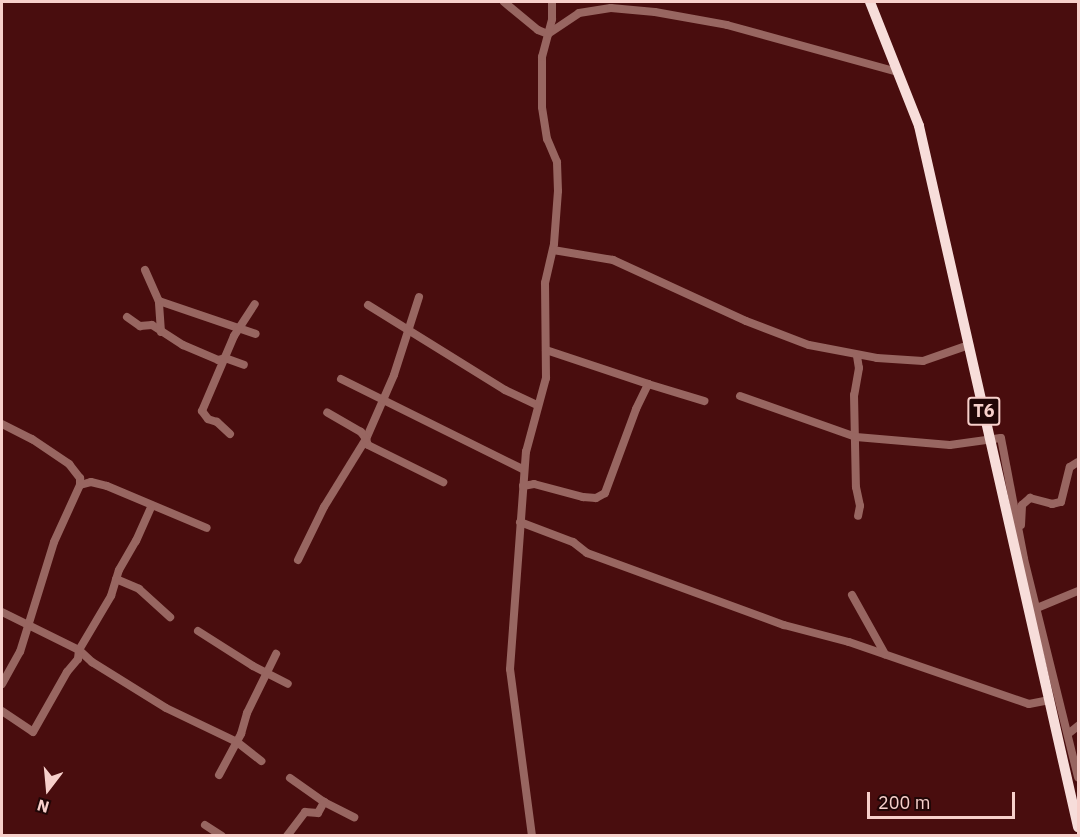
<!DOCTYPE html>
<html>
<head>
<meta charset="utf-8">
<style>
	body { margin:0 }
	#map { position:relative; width:1080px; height:837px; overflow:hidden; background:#490d0e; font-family:"IBM Plex Sans",sans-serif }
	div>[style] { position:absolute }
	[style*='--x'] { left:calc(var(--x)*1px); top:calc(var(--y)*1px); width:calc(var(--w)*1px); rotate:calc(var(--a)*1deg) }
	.minor>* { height:8px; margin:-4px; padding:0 4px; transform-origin:4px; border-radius:4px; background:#986661 }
	.highway>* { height:10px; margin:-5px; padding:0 5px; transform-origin:5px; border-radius:5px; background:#f7ddda }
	span { translate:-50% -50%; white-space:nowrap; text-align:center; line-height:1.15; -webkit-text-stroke:4.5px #200606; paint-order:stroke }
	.shield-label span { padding:2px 4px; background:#200606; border:2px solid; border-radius:4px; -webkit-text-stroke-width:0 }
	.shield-label { font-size:18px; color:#f7d0cb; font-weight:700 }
	.frame { position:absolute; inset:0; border:3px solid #f7d0cb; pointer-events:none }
	.north { position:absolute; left:18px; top:759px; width:60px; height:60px; -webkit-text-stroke:4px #200606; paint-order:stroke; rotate:196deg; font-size:16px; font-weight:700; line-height:24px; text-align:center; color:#f7d0cb }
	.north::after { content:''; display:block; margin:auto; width:21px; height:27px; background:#f7d0cb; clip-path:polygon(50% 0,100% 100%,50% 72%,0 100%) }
	.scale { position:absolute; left:867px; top:792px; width:148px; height:27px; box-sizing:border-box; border:3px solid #f7d0cb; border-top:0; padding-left:8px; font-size:18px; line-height:21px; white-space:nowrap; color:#f7d0cb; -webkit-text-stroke:4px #200606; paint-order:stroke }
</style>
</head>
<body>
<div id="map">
	<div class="minor">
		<div style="--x:504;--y:2;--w:44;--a:39.5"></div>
		<div style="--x:538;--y:30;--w:11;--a:22"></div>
		<div style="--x:548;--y:34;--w:37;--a:-34"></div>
		<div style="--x:579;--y:13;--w:32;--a:-9"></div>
		<div style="--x:611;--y:8;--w:44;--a:5.2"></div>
		<div style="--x:655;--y:12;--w:73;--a:10.2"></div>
		<div style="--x:727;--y:25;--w:177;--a:15.4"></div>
		<div style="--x:553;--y:250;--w:61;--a:9.5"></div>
		<div style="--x:613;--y:260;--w:146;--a:24.6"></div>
		<div style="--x:746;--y:321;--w:67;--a:20.9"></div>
		<div style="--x:809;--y:345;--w:69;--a:10.8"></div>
		<div style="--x:877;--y:358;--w:46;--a:3.7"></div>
		<div style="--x:923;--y:361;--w:49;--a:-19.2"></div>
		<div style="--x:145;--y:270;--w:34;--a:66"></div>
		<div style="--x:419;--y:297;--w:82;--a:107.8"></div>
		<div style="--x:394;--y:375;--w:70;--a:113.6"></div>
		<div style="--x:366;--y:439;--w:6;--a:72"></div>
		<div style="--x:368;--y:445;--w:84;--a:26.3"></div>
		<div style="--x:368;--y:305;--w:161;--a:31.8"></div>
		<div style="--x:505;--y:390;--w:35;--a:25"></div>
		<div style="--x:127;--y:317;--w:16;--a:35"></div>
		<div style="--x:140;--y:326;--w:12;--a:-5"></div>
		<div style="--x:152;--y:325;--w:37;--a:33"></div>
		<div style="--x:183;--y:345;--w:38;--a:23"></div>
		<div style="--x:218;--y:360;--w:7;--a:-16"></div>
		<div style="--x:225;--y:358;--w:20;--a:20"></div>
		<div style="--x:161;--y:332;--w:31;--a:-94"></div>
		<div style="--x:159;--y:301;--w:102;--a:18.8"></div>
		<div style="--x:546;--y:350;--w:108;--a:18.4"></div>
		<div style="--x:857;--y:356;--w:12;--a:81"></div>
		<div style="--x:859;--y:368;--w:27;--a:100"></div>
		<div style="--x:854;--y:395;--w:92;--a:88.8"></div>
		<div style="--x:856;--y:487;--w:19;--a:78"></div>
		<div style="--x:860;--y:506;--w:10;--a:101"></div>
		<div style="--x:341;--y:379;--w:204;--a:26.4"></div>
		<div style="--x:740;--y:396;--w:123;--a:19.5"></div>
		<div style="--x:856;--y:437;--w:94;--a:4.9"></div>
		<div style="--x:950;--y:445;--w:51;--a:-7.8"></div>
		<div style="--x:1001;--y:438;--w:123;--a:79.2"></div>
		<div style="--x:1024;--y:559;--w:225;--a:76.1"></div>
		<div style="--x:2;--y:424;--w:34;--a:27"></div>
		<div style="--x:32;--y:439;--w:45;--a:34"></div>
		<div style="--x:69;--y:464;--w:18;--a:52"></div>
		<div style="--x:80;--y:478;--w:7;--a:90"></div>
		<div style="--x:230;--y:434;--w:18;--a:-137"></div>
		<div style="--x:217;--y:422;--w:9;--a:-162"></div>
		<div style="--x:208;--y:419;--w:10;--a:-127"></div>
		<div style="--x:202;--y:411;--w:82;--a:-66.9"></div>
		<div style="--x:234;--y:336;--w:38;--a:-57"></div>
		<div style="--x:523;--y:486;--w:11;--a:-10"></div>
		<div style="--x:534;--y:484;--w:51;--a:14.9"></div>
		<div style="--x:583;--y:497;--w:13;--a:4"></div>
		<div style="--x:596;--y:498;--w:10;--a:-29"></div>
		<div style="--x:605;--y:493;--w:90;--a:-69.7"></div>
		<div style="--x:636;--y:409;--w:28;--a:-64"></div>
		<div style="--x:648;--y:384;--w:59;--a:16.9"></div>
		<div style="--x:520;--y:522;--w:57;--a:20.7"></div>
		<div style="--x:573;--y:542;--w:18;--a:38"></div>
		<div style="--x:587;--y:553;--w:210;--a:20.1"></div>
		<div style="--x:784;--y:625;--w:67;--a:14.7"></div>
		<div style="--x:849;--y:642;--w:190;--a:19"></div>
		<div style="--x:1029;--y:704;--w:21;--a:-11"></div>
		<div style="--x:1021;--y:525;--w:20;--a:-87"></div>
		<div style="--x:1022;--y:505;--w:11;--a:-41"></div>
		<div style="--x:1030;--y:498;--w:23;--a:15"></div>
		<div style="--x:1052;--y:504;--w:9;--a:-13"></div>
		<div style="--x:1061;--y:502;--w:36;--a:-76"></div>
		<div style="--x:1070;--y:467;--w:9;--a:-32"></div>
		<div style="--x:298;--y:560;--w:59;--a:-63.9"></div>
		<div style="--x:324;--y:507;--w:80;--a:-58.3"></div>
		<div style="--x:366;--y:439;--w:9;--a:-126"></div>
		<div style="--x:361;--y:432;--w:39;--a:-150"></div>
		<div style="--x:116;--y:579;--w:25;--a:23"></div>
		<div style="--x:139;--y:589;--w:42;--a:42.1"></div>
		<div style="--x:852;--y:595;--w:68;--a:60.8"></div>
		<div style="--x:1037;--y:608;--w:44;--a:-22.5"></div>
		<div style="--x:2;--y:612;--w:86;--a:26.3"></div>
		<div style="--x:79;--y:650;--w:18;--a:43"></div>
		<div style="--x:92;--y:662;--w:87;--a:31.9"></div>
		<div style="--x:166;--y:708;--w:79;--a:25.6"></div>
		<div style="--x:237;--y:742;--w:31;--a:38"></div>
		<div style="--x:198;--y:631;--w:65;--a:32.5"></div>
		<div style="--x:253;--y:666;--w:39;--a:27"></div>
		<div style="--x:2;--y:684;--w:37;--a:-61"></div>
		<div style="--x:20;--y:652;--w:115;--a:-72.8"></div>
		<div style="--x:54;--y:542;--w:63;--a:-65.5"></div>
		<div style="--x:80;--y:485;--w:11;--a:-15"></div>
		<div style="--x:91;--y:482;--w:16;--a:14"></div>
		<div style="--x:107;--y:486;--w:108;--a:22.8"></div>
		<div style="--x:2;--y:711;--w:37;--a:34"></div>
		<div style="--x:33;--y:732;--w:69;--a:-60.5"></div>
		<div style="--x:67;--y:672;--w:17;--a:-50"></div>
		<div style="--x:78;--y:659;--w:9;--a:-84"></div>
		<div style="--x:79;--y:650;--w:63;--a:-59.3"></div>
		<div style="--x:111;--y:596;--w:27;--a:-73"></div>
		<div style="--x:119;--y:570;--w:34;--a:-60"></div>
		<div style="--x:136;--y:541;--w:39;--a:-66"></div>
		<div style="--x:1068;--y:734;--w:13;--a:-39"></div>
		<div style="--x:219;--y:775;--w:47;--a:-61.8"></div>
		<div style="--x:241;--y:734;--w:22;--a:-74"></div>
		<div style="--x:247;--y:713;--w:66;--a:-63.8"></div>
		<div style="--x:290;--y:778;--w:42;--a:35.2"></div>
		<div style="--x:324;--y:802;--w:34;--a:27"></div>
		<div style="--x:205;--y:825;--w:20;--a:33"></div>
		<div style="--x:287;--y:836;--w:30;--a:-53"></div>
		<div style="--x:305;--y:812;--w:13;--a:4"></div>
		<div style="--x:318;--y:813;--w:13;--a:-61"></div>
		<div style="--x:532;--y:836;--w:168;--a:-97.5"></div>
		<div style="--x:510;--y:669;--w:218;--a:-85.8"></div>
		<div style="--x:526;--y:452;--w:77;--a:-74.9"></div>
		<div style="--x:546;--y:378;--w:95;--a:-90.6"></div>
		<div style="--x:545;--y:283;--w:40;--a:-77"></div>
		<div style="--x:554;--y:244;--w:53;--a:-85.7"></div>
		<div style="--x:558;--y:191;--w:29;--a:-92"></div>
		<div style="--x:557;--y:162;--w:25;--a:-113"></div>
		<div style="--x:547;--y:139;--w:32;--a:-99"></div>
		<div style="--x:542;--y:107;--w:50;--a:-90"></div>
		<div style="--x:542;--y:57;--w:39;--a:-75"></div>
		<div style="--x:552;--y:19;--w:17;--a:-90"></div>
	</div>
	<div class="highway">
		<div style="--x:870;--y:2;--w:133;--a:68.4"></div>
		<div style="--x:919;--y:126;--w:719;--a:77.22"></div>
	</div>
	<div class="shield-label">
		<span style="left:984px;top:411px">T6</span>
	</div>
	<div class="frame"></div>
	<div class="north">N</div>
	<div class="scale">200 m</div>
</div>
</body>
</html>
